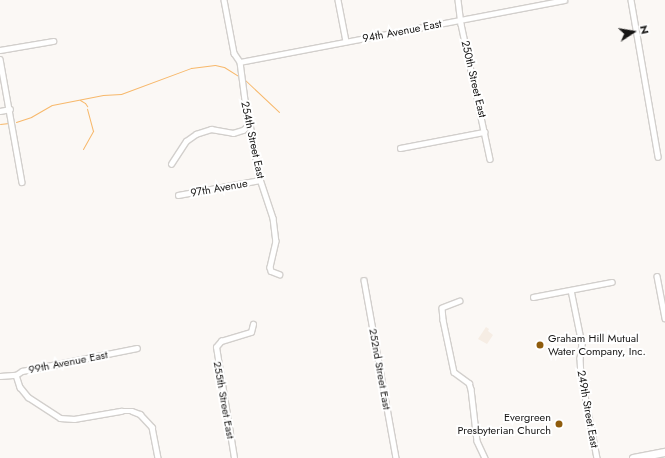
<!DOCTYPE html>
<html>
<head>
<meta charset="utf-8">
<style>
	body { margin:0 }
	#map { position:relative; width:665px; height:458px; overflow:hidden; background:#fbf8f5; font-family:Jost,sans-serif }
	div>[style] { position:absolute }
	[style*='--x'] { left:calc(var(--x)*1px); top:calc(var(--y)*1px); width:calc(var(--w)*1px); rotate:calc(var(--a)*1deg) }
	.built>* { inset:0; background:#f6ede4 }
	.stream>* { height:1px; margin:-0.5px; padding:0 0.5px; transform-origin:0.5px; border-radius:0.5px; background:#f7b86b }
	.roads { filter:drop-shadow(1px 0 #d2cfcc) drop-shadow(-1px 0 #d2cfcc) drop-shadow(0 1px #d2cfcc) drop-shadow(0 -1px #d2cfcc) }
	.street>* { height:4.5px; margin:-2.25px; padding:0 2.25px; transform-origin:2.25px; border-radius:2.25px; background:#fff }
	.primary>* { height:7px; margin:-3.5px; padding:0 3.5px; transform-origin:3.5px; border-radius:3.5px; background:#fff }
	.dots>* { width:11px; height:11px; translate:-50% -50%; box-sizing:border-box; border:2px solid #fff; border-radius:50% }
	span { translate:-50% -50%; white-space:nowrap; text-align:center; line-height:1.15; -webkit-text-stroke:4px #fff; paint-order:stroke }
	.street-label { font-size:11px; color:#171615 }
	.poi-label { font-size:11px; color:#171615 }
	.left { translate:0 -50%; text-align:left }
	.right { translate:-100% -50%; text-align:right }
	.north { position:absolute; left:613px; top:12px; width:40px; height:40px; -webkit-text-stroke:3px #fff; paint-order:stroke; rotate:78deg; font-size:11px; font-weight:700; line-height:16px; text-align:center; color:#171615 }
	.north::after { content:''; display:block; margin:auto; width:14px; height:18px; background:#171615; clip-path:polygon(50% 0,100% 100%,50% 72%,0 100%) }
</style>
</head>
<body>
<div id="map">
	<div class="built">
		<div style="clip-path:polygon(486px 327px,489px 329px,488px 331px,493px 335px,487px 344px,478px 339px)"></div>
	</div>
	<div class="stream">
		<div style="--x:244;--y:79;--w:48;--a:43.3"></div>
		<div style="--x:80;--y:100;--w:6;--a:31"></div>
		<div style="--x:85;--y:103;--w:4;--a:56"></div>
		<div style="--x:16;--y:122;--w:16;--a:-18"></div>
		<div style="--x:31;--y:117;--w:24;--a:-30"></div>
		<div style="--x:52;--y:105;--w:52;--a:-11.1"></div>
		<div style="--x:103;--y:95;--w:18;--a:-3"></div>
		<div style="--x:121;--y:94;--w:75;--a:-20.4"></div>
		<div style="--x:191;--y:68;--w:24;--a:-7"></div>
		<div style="--x:215;--y:65;--w:9;--a:13"></div>
		<div style="--x:224;--y:67;--w:19;--a:32"></div>
		<div style="--x:0;--y:124;--w:9;--a:-6"></div>
		<div style="--x:83;--y:149;--w:21;--a:-61"></div>
		<div style="--x:93;--y:131;--w:23;--a:-105"></div>
	</div>
	<div class="roads">
		<div class="street">
			<div style="--x:224;--y:0;--w:54;--a:79.3"></div>
			<div style="--x:234;--y:53;--w:11;--a:56"></div>
			<div style="--x:240;--y:62;--w:53;--a:82.5"></div>
			<div style="--x:247;--y:115;--w:9;--a:72"></div>
			<div style="--x:250;--y:124;--w:53;--a:80.2"></div>
			<div style="--x:259;--y:176;--w:44;--a:71.6"></div>
			<div style="--x:273;--y:218;--w:23;--a:83"></div>
			<div style="--x:276;--y:241;--w:27;--a:103"></div>
			<div style="--x:270;--y:267;--w:4;--a:76"></div>
			<div style="--x:271;--y:271;--w:9;--a:21"></div>
			<div style="--x:338;--y:0;--w:42;--a:79"></div>
			<div style="--x:458;--y:0;--w:24;--a:83"></div>
			<div style="--x:461;--y:24;--w:138;--a:77.9"></div>
			<div style="--x:631;--y:0;--w:159;--a:80.2"></div>
			<div style="--x:0;--y:50;--w:54;--a:-9.6"></div>
			<div style="--x:0;--y:59;--w:125;--a:79.9"></div>
			<div style="--x:240;--y:62;--w:330;--a:-10.8"></div>
			<div style="--x:0;--y:111;--w:10;--a:-11"></div>
			<div style="--x:400;--y:148;--w:86;--a:-10.8"></div>
			<div style="--x:171;--y:164;--w:27;--a:-57"></div>
			<div style="--x:186;--y:141;--w:12;--a:-35"></div>
			<div style="--x:196;--y:134;--w:16;--a:-18"></div>
			<div style="--x:211;--y:129;--w:22;--a:10"></div>
			<div style="--x:233;--y:133;--w:10;--a:-17"></div>
			<div style="--x:243;--y:130;--w:9;--a:-41"></div>
			<div style="--x:178;--y:195;--w:83;--a:-10.4"></div>
			<div style="--x:657;--y:276;--w:43;--a:79.2"></div>
			<div style="--x:364;--y:280;--w:181;--a:79.8"></div>
			<div style="--x:571;--y:290;--w:55;--a:78.5"></div>
			<div style="--x:582;--y:344;--w:14;--a:98"></div>
			<div style="--x:580;--y:358;--w:17;--a:87"></div>
			<div style="--x:581;--y:375;--w:85;--a:79.1"></div>
			<div style="--x:533;--y:297;--w:80;--a:-10.8"></div>
			<div style="--x:460;--y:301;--w:19;--a:159"></div>
			<div style="--x:442;--y:308;--w:12;--a:85"></div>
			<div style="--x:443;--y:320;--w:53;--a:78.1"></div>
			<div style="--x:454;--y:372;--w:19;--a:36"></div>
			<div style="--x:469;--y:383;--w:6;--a:72"></div>
			<div style="--x:471;--y:389;--w:52;--a:83.4"></div>
			<div style="--x:477;--y:441;--w:19;--a:65"></div>
			<div style="--x:16;--y:375;--w:13;--a:72"></div>
			<div style="--x:20;--y:387;--w:13;--a:51"></div>
			<div style="--x:28;--y:397;--w:38;--a:33"></div>
			<div style="--x:60;--y:418;--w:14;--a:4"></div>
			<div style="--x:74;--y:419;--w:48;--a:-9.7"></div>
			<div style="--x:121;--y:411;--w:11;--a:0"></div>
			<div style="--x:132;--y:411;--w:9;--a:21"></div>
			<div style="--x:140;--y:414;--w:18;--a:47"></div>
			<div style="--x:152;--y:427;--w:32;--a:79"></div>
			<div style="--x:0;--y:376;--w:16;--a:-4"></div>
			<div style="--x:16;--y:375;--w:7;--a:-34"></div>
			<div style="--x:22;--y:371;--w:117;--a:-11.3"></div>
			<div style="--x:234;--y:458;--w:112;--a:-99.2"></div>
			<div style="--x:216;--y:347;--w:8;--a:-50"></div>
			<div style="--x:221;--y:341;--w:31;--a:-17"></div>
			<div style="--x:251;--y:332;--w:8;--a:-76"></div>
		</div>
		<div class="primary">
			<div style="--x:633;--y:458;--w:33;--a:-11"></div>
		</div>
	</div>
	<div class="dots">
		<div style="left:540px;top:345px;background:#8f5c0d"></div>
		<div style="left:559px;top:424px;background:#8f5c0d"></div>
	</div>
	<div class="street-label">
		<span style="left:402px;top:31px;rotate:-11deg">94th Avenue East</span>
		<span style="left:474px;top:79px;rotate:77deg">250th Street East</span>
		<span style="left:253px;top:140px;rotate:78deg">254th Street East</span>
		<span style="left:219px;top:188px;rotate:-10deg">97th Avenue</span>
		<span style="left:68px;top:362px;rotate:-11deg">99th Avenue East</span>
		<span style="left:380px;top:369px;rotate:80deg">252nd Street East</span>
		<span style="left:224px;top:400px;rotate:80deg">255th Street East</span>
		<span style="left:588px;top:409px;rotate:80deg">249th Street East</span>
	</div>
	<div class="poi-label">
		<span class="left" style="left:548px;top:345px">Graham Hill Mutual<br>Water Company, Inc.</span>
		<span class="right" style="left:551px;top:424px">Evergreen<br>Presbyterian Church</span>
	</div>
	<div class="north">N</div>
</div>
</body>
</html>
